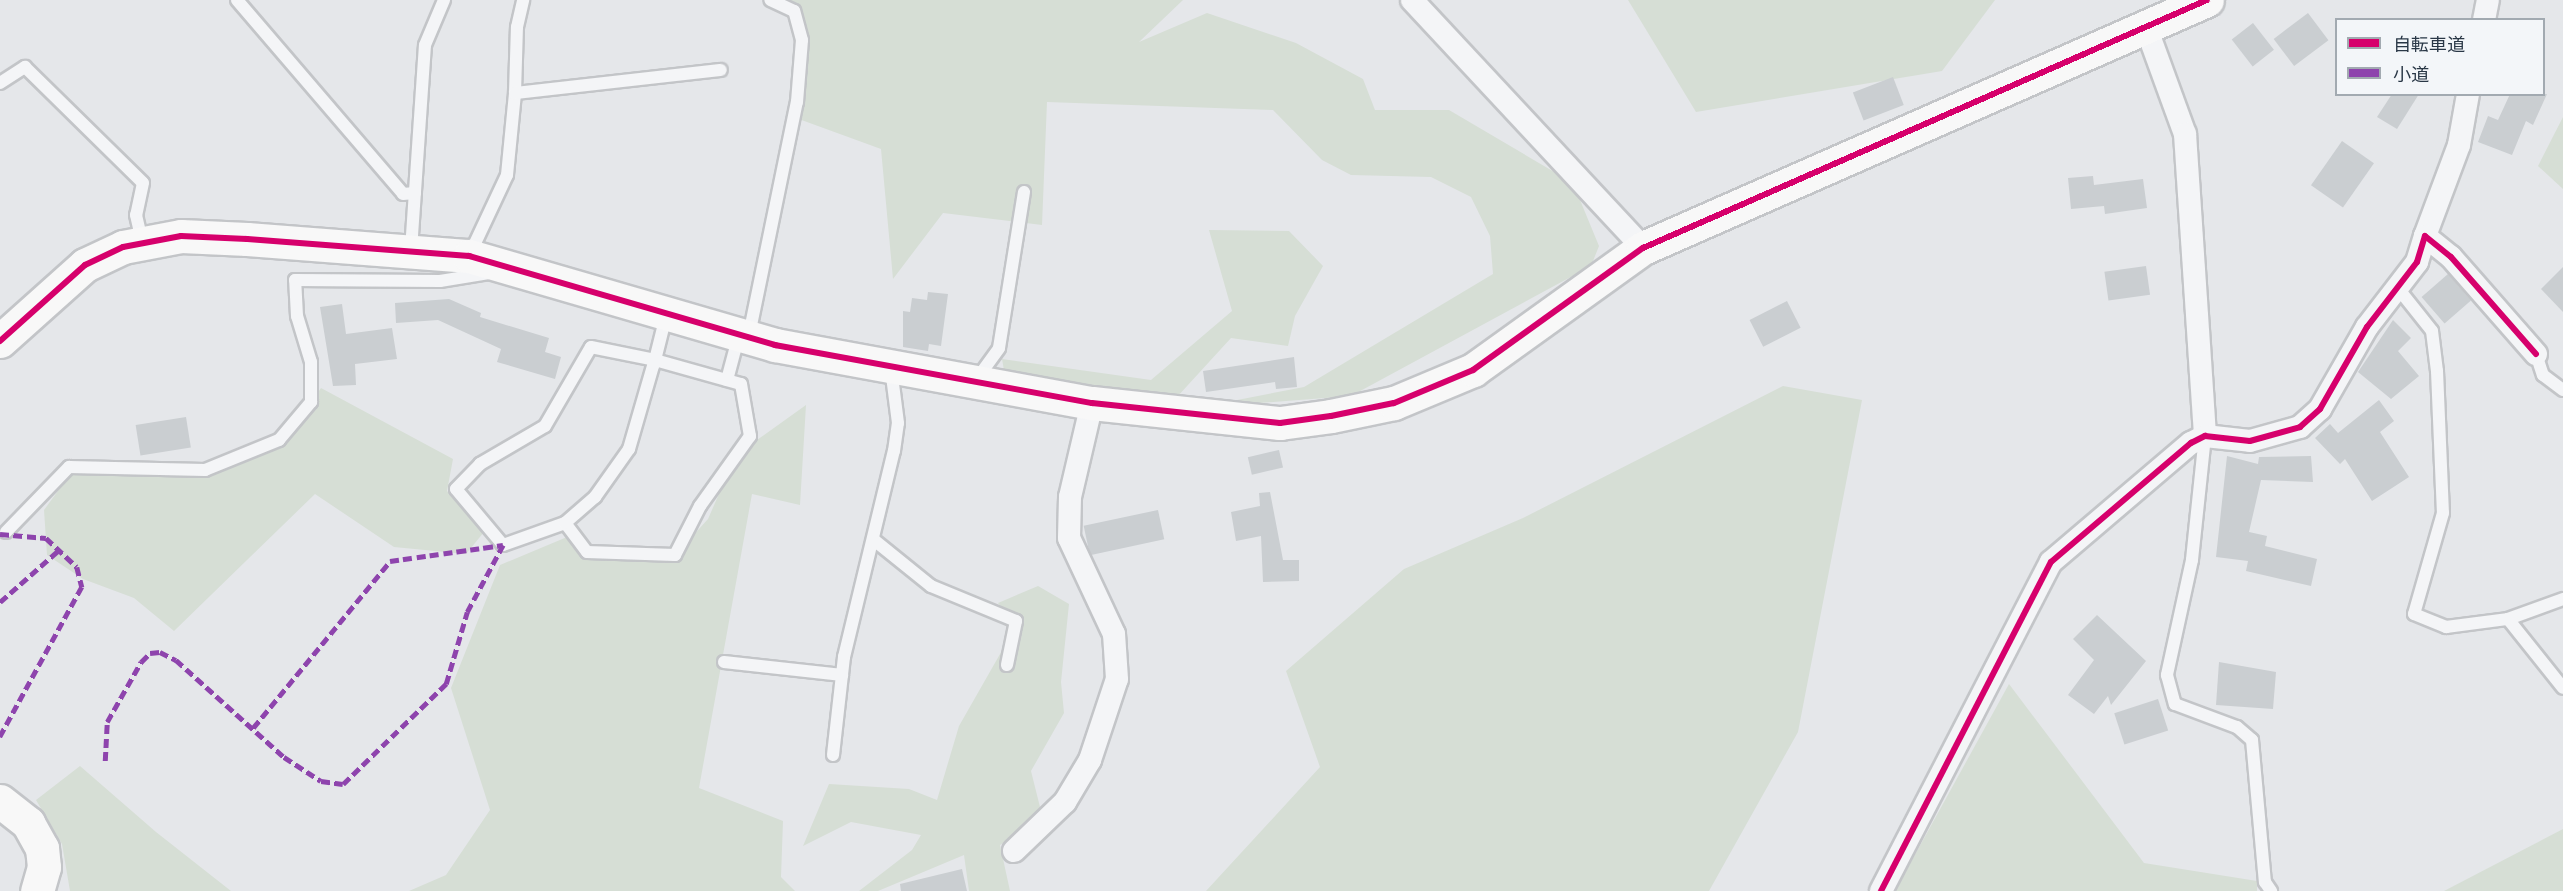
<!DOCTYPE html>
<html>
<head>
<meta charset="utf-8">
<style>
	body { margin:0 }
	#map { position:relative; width:2563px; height:891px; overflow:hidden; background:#e5e7ea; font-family:Quicksand,"Noto Sans JP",sans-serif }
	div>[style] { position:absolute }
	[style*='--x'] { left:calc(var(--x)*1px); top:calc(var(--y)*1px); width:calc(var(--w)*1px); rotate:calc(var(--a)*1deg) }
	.green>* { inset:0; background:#d6ded5 }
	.building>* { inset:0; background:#caced1; transform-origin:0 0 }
	.roads { filter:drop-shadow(2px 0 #c3c5c8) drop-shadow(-2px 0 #c3c5c8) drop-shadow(0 2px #c3c5c8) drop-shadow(0 -2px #c3c5c8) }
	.lane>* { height:12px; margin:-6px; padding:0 6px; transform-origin:6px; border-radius:6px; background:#f4f5f7 }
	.street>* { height:22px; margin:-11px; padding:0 11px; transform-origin:11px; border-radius:11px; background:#f4f5f7 }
	.secondary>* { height:33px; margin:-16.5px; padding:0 16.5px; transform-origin:16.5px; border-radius:16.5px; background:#f8f8f8 }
	.quiet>* { height:4.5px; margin-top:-2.25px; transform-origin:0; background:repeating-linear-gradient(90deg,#8e44ad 0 9px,transparent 0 13.5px) }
	.cycleway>* { height:6px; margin:-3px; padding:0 3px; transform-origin:3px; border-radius:3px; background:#d6006c }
	span { translate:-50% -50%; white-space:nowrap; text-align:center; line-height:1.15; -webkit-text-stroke:4.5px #f3f6f9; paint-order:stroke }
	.legend { position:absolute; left:2335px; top:18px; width:210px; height:78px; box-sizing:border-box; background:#f3f6f9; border:2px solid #a2aab1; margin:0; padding:8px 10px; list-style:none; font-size:18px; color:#293746 }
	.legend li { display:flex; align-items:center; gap:12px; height:30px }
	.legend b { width:30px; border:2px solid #a2aab1 }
</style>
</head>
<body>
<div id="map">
	<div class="green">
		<div style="clip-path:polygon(766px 0,1183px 0,1139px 42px,1207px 13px,1296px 43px,1363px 79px,1375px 110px,1449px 110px,1573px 183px,1599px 246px,1591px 266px,1351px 396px,1196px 408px,1304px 387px,1493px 274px,1490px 236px,1471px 197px,1431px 177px,1351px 175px,1322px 160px,1273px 110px,1047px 102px,1042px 225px,943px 213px,893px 279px,881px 149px,796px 118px,803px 16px)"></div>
		<div style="clip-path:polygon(1628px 0,1995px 0,1942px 71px,1696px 112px)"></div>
		<div style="clip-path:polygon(2563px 117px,2563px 189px,2538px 166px)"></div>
		<div style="clip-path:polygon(1209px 230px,1289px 231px,1323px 266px,1295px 316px,1288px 346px,1231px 338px,1177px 397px,1005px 376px,1002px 359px,1151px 380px,1232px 311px)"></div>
		<div style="clip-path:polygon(1783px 386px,1862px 400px,1798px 732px,1709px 891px,1206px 891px,1320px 767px,1286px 671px,1404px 569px,1523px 518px)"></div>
		<div style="clip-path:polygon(321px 388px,453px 459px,447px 491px,484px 532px,466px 554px,394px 547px,315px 494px,174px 631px,134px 598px,83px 579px,47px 555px,44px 510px,74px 469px,152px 476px,235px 466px,288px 435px)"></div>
		<div style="clip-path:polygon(806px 405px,800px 505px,752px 494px,699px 788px,783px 821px,781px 877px,795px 891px,409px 891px,446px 875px,490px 810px,451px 688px,500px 565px,579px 532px,598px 552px,680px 550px,708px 519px,736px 455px)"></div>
		<div style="clip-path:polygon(1038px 586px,1069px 604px,1061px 682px,1064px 713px,1031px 771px,1043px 819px,1000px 845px,1010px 891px,969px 891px,964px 855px,878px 891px,859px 891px,912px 850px,921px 835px,851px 822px,803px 846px,829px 784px,909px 789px,937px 800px,959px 726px,1016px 626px,998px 603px)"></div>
		<div style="clip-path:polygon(2009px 684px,2144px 863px,2257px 881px,2257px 891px,1895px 891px)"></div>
		<div style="clip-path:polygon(80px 766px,156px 832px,231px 891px,70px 891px,62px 844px,36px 800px)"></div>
		<div style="clip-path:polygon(2563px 829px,2563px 891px,2444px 891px)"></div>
	</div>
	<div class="building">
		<div style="left:2308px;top:13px;width:34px;height:43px;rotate:53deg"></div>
		<div style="left:2253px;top:23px;width:34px;height:27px;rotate:52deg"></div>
		<div style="left:1893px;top:77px;width:30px;height:43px;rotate:69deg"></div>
		<div style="clip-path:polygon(2392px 94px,2419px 94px,2397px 129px,2377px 117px)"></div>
		<div style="clip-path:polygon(2510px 94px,2547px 94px,2533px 125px,2526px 121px,2512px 155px,2478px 142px,2488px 116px,2498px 120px)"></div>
		<div style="left:2342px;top:141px;width:39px;height:54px;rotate:35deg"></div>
		<div style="clip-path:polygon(2093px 176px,2094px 185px,2143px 179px,2147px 208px,2105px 214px,2104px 206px,2071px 209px,2068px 178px)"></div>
		<div style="left:2146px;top:266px;width:29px;height:42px;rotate:82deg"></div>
		<div style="clip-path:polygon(2563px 267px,2563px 312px,2541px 289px)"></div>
		<div style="left:2448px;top:274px;width:35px;height:35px;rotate:49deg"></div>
		<div style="clip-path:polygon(928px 292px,948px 294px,941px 346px,929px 344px,928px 351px,903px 347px,903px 311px,910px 312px,912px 298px,927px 300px)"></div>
		<div style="clip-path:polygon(449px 299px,481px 313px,480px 317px,549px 338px,545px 352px,561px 357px,555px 379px,497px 362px,501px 349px,438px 320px,396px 323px,395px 303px)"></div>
		<div style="left:1787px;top:301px;width:30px;height:42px;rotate:63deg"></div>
		<div style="clip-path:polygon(342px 304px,346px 334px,392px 328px,397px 359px,355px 364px,356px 385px,333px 386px,320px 307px)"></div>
		<div style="clip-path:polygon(2393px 320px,2411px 338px,2398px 351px,2419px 376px,2391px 399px,2358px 372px)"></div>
		<div style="clip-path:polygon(1294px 357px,1297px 387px,1276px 389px,1275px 382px,1206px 392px,1203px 371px)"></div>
		<div style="clip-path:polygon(2379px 400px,2394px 421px,2380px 432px,2409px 477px,2372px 501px,2345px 459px,2340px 464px,2315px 438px,2330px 424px,2338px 433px)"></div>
		<div style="left:186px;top:417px;width:31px;height:51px;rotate:81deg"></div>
		<div style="left:1279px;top:450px;width:18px;height:32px;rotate:77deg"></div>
		<div style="clip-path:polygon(2227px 456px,2258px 464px,2259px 457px,2311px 456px,2313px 482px,2261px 480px,2249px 532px,2267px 536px,2265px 546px,2317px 559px,2311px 586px,2246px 571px,2248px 561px,2216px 557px)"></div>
		<div style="clip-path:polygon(1270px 492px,1283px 560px,1299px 560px,1299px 581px,1263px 582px,1261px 536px,1236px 541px,1231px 512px,1260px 506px,1259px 493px)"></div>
		<div style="left:1158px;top:510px;width:30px;height:76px;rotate:78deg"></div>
		<div style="clip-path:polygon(2097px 615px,2146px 661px,2111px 705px,2108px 696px,2094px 714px,2068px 695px,2094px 660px,2073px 639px)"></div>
		<div style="clip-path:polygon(2219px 662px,2276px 672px,2273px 709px,2216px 705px)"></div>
		<div style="left:2158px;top:699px;width:33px;height:46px;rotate:72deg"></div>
		<div style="clip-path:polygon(962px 869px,967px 891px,901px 891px,900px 884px)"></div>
	</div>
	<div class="roads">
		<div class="lane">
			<div style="--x:237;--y:0;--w:255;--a:49.4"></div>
			<div style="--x:403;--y:194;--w:12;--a:-5"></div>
			<div style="--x:0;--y:83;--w:30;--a:-33"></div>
			<div style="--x:25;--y:67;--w:165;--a:44.5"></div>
			<div style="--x:143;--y:183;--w:33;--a:102"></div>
			<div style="--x:136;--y:215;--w:28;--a:77"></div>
			<div style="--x:515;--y:93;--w:66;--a:-88.3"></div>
			<div style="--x:517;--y:27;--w:28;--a:-77"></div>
			<div style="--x:411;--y:250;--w:205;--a:-86.1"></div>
			<div style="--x:425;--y:45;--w:49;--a:-67.1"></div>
			<div style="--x:470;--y:254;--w:87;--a:-64.9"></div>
			<div style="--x:507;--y:175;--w:82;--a:-84.4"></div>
			<div style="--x:515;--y:93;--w:207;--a:-6.4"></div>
			<div style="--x:2397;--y:287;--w:56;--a:51.5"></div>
			<div style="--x:2432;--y:331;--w:40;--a:82.9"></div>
			<div style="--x:2437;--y:371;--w:142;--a:87.6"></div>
			<div style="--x:2443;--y:513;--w:105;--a:106"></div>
			<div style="--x:2414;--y:614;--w:35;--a:22"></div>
			<div style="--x:2446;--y:627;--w:63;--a:-7.4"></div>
			<div style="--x:2508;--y:619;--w:88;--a:51.4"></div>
			<div style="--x:749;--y:335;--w:238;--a:-78.4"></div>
			<div style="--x:797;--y:102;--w:62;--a:-85.4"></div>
			<div style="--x:802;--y:40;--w:30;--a:-105"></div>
			<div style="--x:794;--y:11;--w:26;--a:-155"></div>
			<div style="--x:2536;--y:354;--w:22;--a:72"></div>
			<div style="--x:2543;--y:375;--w:25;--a:37"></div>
			<div style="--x:727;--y:380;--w:47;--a:-75.1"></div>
			<div style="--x:976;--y:380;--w:39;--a:-54"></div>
			<div style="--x:999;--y:348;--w:158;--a:-80.9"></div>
			<div style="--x:2205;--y:436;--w:125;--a:96"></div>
			<div style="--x:2192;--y:560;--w:118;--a:102.3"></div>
			<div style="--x:2167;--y:675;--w:30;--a:75"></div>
			<div style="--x:2175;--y:704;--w:66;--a:20.4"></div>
			<div style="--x:2237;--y:727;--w:20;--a:41"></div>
			<div style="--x:2252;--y:740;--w:143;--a:84.8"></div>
			<div style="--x:2265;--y:882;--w:11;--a:56"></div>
			<div style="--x:565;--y:523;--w:66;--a:160.5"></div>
			<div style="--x:503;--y:545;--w:73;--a:-130"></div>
			<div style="--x:456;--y:489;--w:35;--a:-46"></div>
			<div style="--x:480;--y:464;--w:75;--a:-30.3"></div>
			<div style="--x:545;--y:426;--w:91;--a:-59.8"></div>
			<div style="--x:591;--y:347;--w:65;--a:11.5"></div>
			<div style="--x:655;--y:360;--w:89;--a:15.6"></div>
			<div style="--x:741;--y:384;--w:53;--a:80.2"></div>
			<div style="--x:750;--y:436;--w:86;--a:125.5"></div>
			<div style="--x:700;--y:506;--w:55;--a:117"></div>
			<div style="--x:675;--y:555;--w:88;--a:-178"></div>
			<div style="--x:587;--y:552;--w:36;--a:-127"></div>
			<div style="--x:565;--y:523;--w:40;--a:-41"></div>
			<div style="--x:595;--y:497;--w:59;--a:-54.7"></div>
			<div style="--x:629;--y:449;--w:86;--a:-73.9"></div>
			<div style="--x:653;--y:366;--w:6;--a:-72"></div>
			<div style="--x:655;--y:360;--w:45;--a:-76"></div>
			<div style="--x:6;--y:532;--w:91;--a:-45.9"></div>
			<div style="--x:69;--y:467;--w:136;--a:1.3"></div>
			<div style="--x:205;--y:470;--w:80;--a:-22.1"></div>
			<div style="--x:279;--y:440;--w:50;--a:-49.9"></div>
			<div style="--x:311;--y:402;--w:40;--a:-90"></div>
			<div style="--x:311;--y:362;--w:48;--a:-106.9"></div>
			<div style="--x:297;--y:316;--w:36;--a:-93"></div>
			<div style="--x:295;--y:280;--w:145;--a:0.4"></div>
			<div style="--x:440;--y:281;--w:51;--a:-9.1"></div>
			<div style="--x:874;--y:540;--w:73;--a:38.9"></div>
			<div style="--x:931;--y:586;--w:92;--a:22.4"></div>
			<div style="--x:1016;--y:621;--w:45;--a:101.6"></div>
			<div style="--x:2508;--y:619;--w:59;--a:-20"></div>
			<div style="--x:724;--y:662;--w:119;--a:6.3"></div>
			<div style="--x:833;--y:755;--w:99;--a:-83.6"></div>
			<div style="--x:844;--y:657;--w:212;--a:-76.4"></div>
			<div style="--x:894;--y:451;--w:28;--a:-82"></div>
			<div style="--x:898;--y:423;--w:55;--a:-97.3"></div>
		</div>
		<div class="street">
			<div style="--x:1412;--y:0;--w:339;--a:47"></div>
			<div style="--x:2484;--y:20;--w:20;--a:-79"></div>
			<div style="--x:2146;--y:27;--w:114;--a:70"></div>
			<div style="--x:2185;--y:134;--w:303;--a:86.2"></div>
			<div style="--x:2425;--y:236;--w:97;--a:-69.5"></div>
			<div style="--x:2459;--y:145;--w:52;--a:-80"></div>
			<div style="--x:1014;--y:851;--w:71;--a:-43.9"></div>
			<div style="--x:1065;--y:802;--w:49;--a:-59.2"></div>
			<div style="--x:1090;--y:760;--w:85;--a:-71.6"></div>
			<div style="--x:1117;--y:679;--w:45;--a:-93.8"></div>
			<div style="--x:1114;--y:634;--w:106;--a:-115.1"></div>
			<div style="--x:1069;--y:538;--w:41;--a:-88.6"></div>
			<div style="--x:1070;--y:497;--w:97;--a:-76.8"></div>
			<div style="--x:1881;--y:891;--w:370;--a:-62.7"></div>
			<div style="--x:2051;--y:562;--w:184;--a:-40.4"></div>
			<div style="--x:2191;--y:443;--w:16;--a:-27"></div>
			<div style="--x:2205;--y:436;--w:45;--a:6.3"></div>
			<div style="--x:2250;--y:441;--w:52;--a:-15.6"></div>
			<div style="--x:2300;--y:427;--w:27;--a:-42"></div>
			<div style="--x:2320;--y:409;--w:95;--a:-60.2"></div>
			<div style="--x:2367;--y:327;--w:82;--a:-52.4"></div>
			<div style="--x:2417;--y:262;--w:27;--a:-73"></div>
			<div style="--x:2425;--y:236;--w:33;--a:39"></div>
			<div style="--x:2451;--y:257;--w:129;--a:48.8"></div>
		</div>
		<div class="secondary">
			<div style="--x:0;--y:341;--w:114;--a:-41.8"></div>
			<div style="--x:85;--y:265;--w:42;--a:-25.3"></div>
			<div style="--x:123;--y:247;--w:59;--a:-10.7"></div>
			<div style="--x:181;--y:236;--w:66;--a:2.6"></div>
			<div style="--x:247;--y:239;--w:223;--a:4.4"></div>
			<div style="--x:469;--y:256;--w:319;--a:16.2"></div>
			<div style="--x:775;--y:345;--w:322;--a:10.4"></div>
			<div style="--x:1092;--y:403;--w:189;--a:6.1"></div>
			<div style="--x:1280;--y:423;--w:51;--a:-7.8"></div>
			<div style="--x:1331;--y:416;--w:64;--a:-11.7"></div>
			<div style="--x:1394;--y:403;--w:86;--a:-22.7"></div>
			<div style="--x:1473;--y:370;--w:209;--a:-35.7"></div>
			<div style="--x:1643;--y:248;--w:616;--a:-23.74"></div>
			<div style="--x:0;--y:801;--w:36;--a:38"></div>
			<div style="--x:28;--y:823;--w:29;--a:61"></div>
			<div style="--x:42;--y:848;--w:19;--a:84"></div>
			<div style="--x:44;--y:867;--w:25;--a:106"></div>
		</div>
	</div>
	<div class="quiet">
		<div style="--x:0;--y:534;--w:46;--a:5"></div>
		<div style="--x:46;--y:538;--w:42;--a:43.1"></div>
		<div style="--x:77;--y:567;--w:21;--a:76"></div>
		<div style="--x:82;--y:587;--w:171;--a:118.7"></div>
		<div style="--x:0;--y:602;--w:79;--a:-41.4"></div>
		<div style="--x:253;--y:728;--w:216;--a:-50.6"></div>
		<div style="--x:390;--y:561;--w:114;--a:-8.1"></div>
		<div style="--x:105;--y:761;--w:39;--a:-87"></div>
		<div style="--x:107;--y:722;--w:69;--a:-60.5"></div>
		<div style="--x:141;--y:662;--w:13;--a:-45"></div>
		<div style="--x:150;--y:653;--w:10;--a:-6"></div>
		<div style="--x:160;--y:652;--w:18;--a:27"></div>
		<div style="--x:176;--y:660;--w:145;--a:41.9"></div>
		<div style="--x:284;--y:757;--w:44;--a:33"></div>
		<div style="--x:321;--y:781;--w:22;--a:8"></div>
		<div style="--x:343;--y:784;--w:144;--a:-44.2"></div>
		<div style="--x:446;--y:684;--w:75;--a:-73.7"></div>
		<div style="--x:467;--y:612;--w:76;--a:-61.8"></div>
	</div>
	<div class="cycleway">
		<div style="--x:0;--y:341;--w:114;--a:-41.8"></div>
		<div style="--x:85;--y:265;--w:42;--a:-25.3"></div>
		<div style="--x:123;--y:247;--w:59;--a:-10.7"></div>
		<div style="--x:181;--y:236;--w:66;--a:2.6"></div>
		<div style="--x:247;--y:239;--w:223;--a:4.4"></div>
		<div style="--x:469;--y:256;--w:319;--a:16.2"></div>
		<div style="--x:775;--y:345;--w:322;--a:10.4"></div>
		<div style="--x:1092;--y:403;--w:189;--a:6.1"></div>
		<div style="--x:1280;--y:423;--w:51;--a:-7.8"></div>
		<div style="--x:1331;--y:416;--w:64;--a:-11.7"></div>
		<div style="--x:1394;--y:403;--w:86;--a:-22.7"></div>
		<div style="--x:1473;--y:370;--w:209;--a:-35.7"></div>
		<div style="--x:1643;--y:248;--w:616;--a:-23.74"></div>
		<div style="--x:1881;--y:891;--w:370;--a:-62.7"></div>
		<div style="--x:2051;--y:562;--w:184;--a:-40.4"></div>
		<div style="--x:2191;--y:443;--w:16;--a:-27"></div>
		<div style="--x:2205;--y:436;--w:45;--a:6.3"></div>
		<div style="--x:2250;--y:441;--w:52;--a:-15.6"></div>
		<div style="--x:2300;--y:427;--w:27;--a:-42"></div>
		<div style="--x:2320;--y:409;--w:95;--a:-60.2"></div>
		<div style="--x:2367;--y:327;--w:82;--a:-52.4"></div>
		<div style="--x:2417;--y:262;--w:27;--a:-73"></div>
		<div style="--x:2425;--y:236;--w:33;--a:39"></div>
		<div style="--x:2451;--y:257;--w:129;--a:48.8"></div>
	</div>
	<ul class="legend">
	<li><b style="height:8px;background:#d6006c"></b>自転車道</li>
	<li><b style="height:8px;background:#8e44ad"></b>小道</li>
	</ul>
</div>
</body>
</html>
